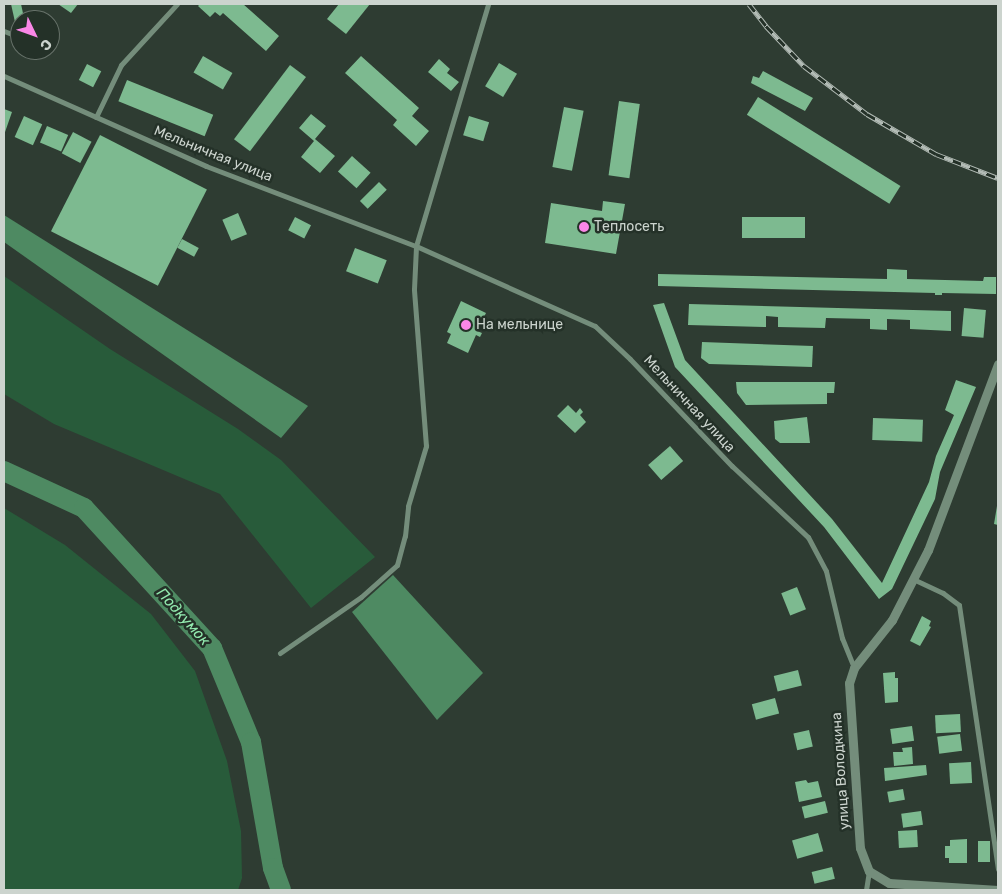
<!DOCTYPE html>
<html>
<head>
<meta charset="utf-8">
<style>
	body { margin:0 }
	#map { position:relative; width:1002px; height:894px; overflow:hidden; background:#2e3c32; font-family:Rubik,sans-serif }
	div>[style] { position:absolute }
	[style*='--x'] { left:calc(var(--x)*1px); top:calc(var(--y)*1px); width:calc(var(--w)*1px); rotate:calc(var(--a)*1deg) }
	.green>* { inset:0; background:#285b3a }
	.water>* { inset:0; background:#4e8a62 }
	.river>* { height:20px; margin:-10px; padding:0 10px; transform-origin:10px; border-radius:10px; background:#4e8a62 }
	.building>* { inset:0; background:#7dba90; transform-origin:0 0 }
	.minor>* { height:5px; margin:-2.5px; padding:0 2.5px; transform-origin:2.5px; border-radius:2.5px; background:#748d7b }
	.tertiary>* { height:9px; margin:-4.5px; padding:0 4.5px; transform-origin:4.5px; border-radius:4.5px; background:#748d7b }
	.rail>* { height:5px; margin-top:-2.5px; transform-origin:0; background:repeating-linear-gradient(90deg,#243128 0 9px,#b3bcb6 0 18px); box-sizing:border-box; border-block:1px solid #b3bcb6 }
	.dots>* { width:14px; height:14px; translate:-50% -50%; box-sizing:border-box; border:2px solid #243128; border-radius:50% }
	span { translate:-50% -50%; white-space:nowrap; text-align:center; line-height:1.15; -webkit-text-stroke:5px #243128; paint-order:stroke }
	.street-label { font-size:14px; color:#ccd4ce }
	.poi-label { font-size:14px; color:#ccd4ce }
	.left { translate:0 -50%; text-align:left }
	.water-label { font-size:15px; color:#93eaaf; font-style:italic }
	.frame { position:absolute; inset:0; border:5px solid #ccd4ce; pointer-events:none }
	.north { position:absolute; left:10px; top:10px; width:50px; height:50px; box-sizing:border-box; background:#243128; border:1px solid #67726a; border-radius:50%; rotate:132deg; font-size:14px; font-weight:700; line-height:20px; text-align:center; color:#ccd4ce }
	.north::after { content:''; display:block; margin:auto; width:18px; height:22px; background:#fa87e7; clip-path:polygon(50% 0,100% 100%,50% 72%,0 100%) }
</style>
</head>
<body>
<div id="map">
	<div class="green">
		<div style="clip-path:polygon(4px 276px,110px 349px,238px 429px,281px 460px,375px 557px,311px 608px,220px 494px,54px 424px,4px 394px)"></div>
		<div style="clip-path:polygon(4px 508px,65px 545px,151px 614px,195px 671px,227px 761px,241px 831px,242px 878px,238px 890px,4px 890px)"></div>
	</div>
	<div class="water">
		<div style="clip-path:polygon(4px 215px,308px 406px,281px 438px,4px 242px)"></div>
		<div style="clip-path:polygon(393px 575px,483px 673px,437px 720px,352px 612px)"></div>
	</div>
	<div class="river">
		<div style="--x:4;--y:471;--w:88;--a:24.8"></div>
		<div style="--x:84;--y:508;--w:190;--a:47.6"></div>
		<div style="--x:212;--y:648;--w:102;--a:67.5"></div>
		<div style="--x:251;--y:742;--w:128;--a:80.1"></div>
		<div style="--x:273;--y:868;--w:23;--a:70"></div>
	</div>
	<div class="building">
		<div style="clip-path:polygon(11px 4px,21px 4px,24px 18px,15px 22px)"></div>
		<div style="clip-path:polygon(58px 4px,78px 4px,71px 13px)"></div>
		<div style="clip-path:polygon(200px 4px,243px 4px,279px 36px,266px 51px,223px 13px,220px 16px,215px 12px,210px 17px,198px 6px)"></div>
		<div style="clip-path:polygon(339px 4px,370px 4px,346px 34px,327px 19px)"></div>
		<div style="left:203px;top:56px;width:34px;height:19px;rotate:30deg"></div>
		<div style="clip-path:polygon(361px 56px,419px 108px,412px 116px,429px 131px,416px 146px,393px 125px,397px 120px,345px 73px)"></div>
		<div style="clip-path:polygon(439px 59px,450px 69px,447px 73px,459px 82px,451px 91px,428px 72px)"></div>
		<div style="left:499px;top:63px;width:21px;height:27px;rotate:31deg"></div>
		<div style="left:87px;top:64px;width:16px;height:18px;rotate:27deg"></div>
		<div style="left:290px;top:65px;width:20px;height:93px;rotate:37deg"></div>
		<div style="clip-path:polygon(763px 71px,813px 98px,805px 111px,751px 83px,753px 76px,759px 78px)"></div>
		<div style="left:127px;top:80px;width:93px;height:23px;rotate:22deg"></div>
		<div style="left:758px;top:97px;width:168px;height:21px;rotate:32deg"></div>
		<div style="left:619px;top:101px;width:21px;height:75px;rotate:8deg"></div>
		<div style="left:564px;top:107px;width:20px;height:61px;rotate:11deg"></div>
		<div style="clip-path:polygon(4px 109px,12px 112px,4px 135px)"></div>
		<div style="clip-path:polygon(311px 114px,326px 126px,315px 139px,335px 156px,320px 173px,301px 157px,314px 141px,299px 128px)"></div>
		<div style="left:24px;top:116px;width:20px;height:23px;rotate:24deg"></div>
		<div style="left:469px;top:116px;width:21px;height:20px;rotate:17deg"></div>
		<div style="left:47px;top:126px;width:23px;height:18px;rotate:23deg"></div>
		<div style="left:73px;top:132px;width:21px;height:24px;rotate:28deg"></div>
		<div style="left:100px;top:135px;width:120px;height:108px;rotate:27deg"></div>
		<div style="left:352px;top:156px;width:25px;height:21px;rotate:42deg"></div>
		<div style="left:379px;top:182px;width:11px;height:27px;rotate:45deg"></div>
		<div style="clip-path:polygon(603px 201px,625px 204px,616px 254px,545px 243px,551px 203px,602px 211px)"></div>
		<div style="left:238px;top:213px;width:23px;height:17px;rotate:67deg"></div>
		<div style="left:295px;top:217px;width:18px;height:15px;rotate:27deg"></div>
		<div style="left:805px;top:217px;width:21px;height:63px;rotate:90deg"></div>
		<div style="left:182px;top:239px;width:19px;height:10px;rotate:28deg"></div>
		<div style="left:355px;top:248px;width:34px;height:25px;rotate:21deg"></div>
		<div style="clip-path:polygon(887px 269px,907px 270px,907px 279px,983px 281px,984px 277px,996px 277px,996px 294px,942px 293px,942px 295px,935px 295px,935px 293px,658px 286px,658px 274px,887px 279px)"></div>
		<div style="clip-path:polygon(461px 301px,486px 313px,477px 331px,482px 333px,480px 337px,476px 335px,468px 353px,447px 343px,451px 334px,447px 332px)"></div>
		<div style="clip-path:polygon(664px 303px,685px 360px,832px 519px,882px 583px,929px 482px,936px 456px,954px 415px,945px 410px,956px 380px,976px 387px,940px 472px,935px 499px,892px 589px,879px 599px,824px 527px,675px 367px,653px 305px)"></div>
		<div style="clip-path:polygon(689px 304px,951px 311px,951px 331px,910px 329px,910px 320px,887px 319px,887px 330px,870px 329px,870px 319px,826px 318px,825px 328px,778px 327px,778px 317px,766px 316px,766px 327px,688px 325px)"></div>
		<div style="left:964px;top:308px;width:22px;height:28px;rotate:5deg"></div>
		<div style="clip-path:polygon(702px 342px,813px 346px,812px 367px,709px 364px,701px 358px)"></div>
		<div style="clip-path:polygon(736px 382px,835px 382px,834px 393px,827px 393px,827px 404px,746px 405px,737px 393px)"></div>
		<div style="clip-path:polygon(568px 405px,576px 413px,580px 408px,583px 412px,580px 415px,586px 422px,575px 433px,557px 416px)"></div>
		<div style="clip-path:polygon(807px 417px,810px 443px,780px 443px,775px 439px,774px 421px)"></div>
		<div style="left:873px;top:418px;width:50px;height:22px;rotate:2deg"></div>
		<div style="left:670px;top:446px;width:20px;height:29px;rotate:49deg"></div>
		<div style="clip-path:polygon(997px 506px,998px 507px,998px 525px,994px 524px)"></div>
		<div style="left:797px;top:587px;width:24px;height:17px;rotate:68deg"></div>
		<div style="clip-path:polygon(922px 616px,931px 621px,929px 626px,931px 627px,920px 646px,910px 641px)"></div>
		<div style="left:798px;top:670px;width:16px;height:25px;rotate:76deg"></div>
		<div style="clip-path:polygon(895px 672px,895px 678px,898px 678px,898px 702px,885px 703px,883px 673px)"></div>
		<div style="left:775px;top:698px;width:16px;height:24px;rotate:75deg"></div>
		<div style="left:960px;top:714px;width:18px;height:25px;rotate:87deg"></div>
		<div style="left:912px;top:726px;width:15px;height:22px;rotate:82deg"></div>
		<div style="left:809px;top:730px;width:17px;height:16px;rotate:77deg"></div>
		<div style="left:960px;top:734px;width:17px;height:23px;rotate:83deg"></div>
		<div style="clip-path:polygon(912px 747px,913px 764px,894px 766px,893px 752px,903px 752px,902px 748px)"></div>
		<div style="left:971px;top:762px;width:21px;height:22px;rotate:87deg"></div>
		<div style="clip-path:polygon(926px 765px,927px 775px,885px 781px,884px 768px)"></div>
		<div style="clip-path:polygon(806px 780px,808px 783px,818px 781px,822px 797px,799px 802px,795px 782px)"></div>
		<div style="left:903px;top:789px;width:11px;height:16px;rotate:80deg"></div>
		<div style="left:825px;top:801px;width:12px;height:24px;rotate:76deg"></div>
		<div style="left:921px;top:811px;width:14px;height:20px;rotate:82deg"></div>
		<div style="left:917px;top:830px;width:17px;height:19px;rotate:87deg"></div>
		<div style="left:818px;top:833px;width:19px;height:27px;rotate:74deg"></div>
		<div style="clip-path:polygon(967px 839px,967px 863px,949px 863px,949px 858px,945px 858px,945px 846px,950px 846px,950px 840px)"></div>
		<div style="left:978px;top:841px;width:12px;height:21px"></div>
		<div style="left:832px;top:867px;width:12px;height:21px;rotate:76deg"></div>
	</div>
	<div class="minor">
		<div style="--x:4;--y:31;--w:17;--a:21"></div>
		<div style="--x:4;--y:76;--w:221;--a:24"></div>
		<div style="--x:206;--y:166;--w:225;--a:20.9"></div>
		<div style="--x:416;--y:246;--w:196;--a:24.1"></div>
		<div style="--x:595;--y:326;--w:48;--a:43.3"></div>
		<div style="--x:630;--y:359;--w:148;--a:46.4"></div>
		<div style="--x:732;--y:466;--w:104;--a:43.1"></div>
		<div style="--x:808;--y:537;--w:38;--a:62"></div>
		<div style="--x:826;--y:571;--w:69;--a:76.6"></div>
		<div style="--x:842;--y:638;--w:32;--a:68"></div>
		<div style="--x:96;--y:117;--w:58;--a:-64.3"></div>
		<div style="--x:121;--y:65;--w:83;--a:-47.4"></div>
		<div style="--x:913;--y:579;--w:33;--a:25"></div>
		<div style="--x:943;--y:593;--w:20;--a:37"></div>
		<div style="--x:959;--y:605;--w:267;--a:81.6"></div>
		<div style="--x:280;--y:653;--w:98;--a:-34.7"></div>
		<div style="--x:361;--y:597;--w:48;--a:-41.6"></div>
		<div style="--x:397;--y:565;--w:30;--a:-75"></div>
		<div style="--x:405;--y:536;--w:30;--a:-84"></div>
		<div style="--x:408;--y:506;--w:63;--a:-73.3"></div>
		<div style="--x:426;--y:446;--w:157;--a:-94.4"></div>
		<div style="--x:414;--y:289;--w:43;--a:-87.3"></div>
		<div style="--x:416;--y:246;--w:252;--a:-73.4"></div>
		<div style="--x:866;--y:890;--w:19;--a:-81"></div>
	</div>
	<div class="tertiary">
		<div style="--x:998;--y:364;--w:199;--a:110.6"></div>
		<div style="--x:928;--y:550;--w:79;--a:117.2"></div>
		<div style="--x:892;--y:620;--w:61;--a:128.4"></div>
		<div style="--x:854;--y:668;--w:16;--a:108"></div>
		<div style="--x:849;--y:683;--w:165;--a:86.2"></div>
		<div style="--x:860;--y:848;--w:25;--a:69"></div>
		<div style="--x:869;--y:871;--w:23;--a:31"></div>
		<div style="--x:889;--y:883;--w:109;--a:3.7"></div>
	</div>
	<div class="rail">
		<div style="--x:749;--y:4;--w:28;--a:52"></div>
		<div style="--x:766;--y:26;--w:55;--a:46.5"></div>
		<div style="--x:804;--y:66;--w:79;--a:37.3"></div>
		<div style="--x:867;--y:114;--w:80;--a:30.1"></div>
		<div style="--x:936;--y:154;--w:66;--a:21.2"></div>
	</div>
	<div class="dots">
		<div style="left:584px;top:227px;background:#fa87e7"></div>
		<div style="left:466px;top:325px;background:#fa87e7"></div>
	</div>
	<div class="street-label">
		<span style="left:213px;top:154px;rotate:22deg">Мельничная улица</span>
		<span style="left:689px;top:404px;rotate:47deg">Мельничная улица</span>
		<span style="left:841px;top:771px;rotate:-94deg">улица Володкина</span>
	</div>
	<div class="poi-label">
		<span class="left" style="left:594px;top:227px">Теплосеть</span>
		<span class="left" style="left:476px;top:325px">На мельнице</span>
	</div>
	<div class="water-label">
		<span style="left:183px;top:617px;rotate:48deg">Подкумок</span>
	</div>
	<div class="frame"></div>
	<div class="north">С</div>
</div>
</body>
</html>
